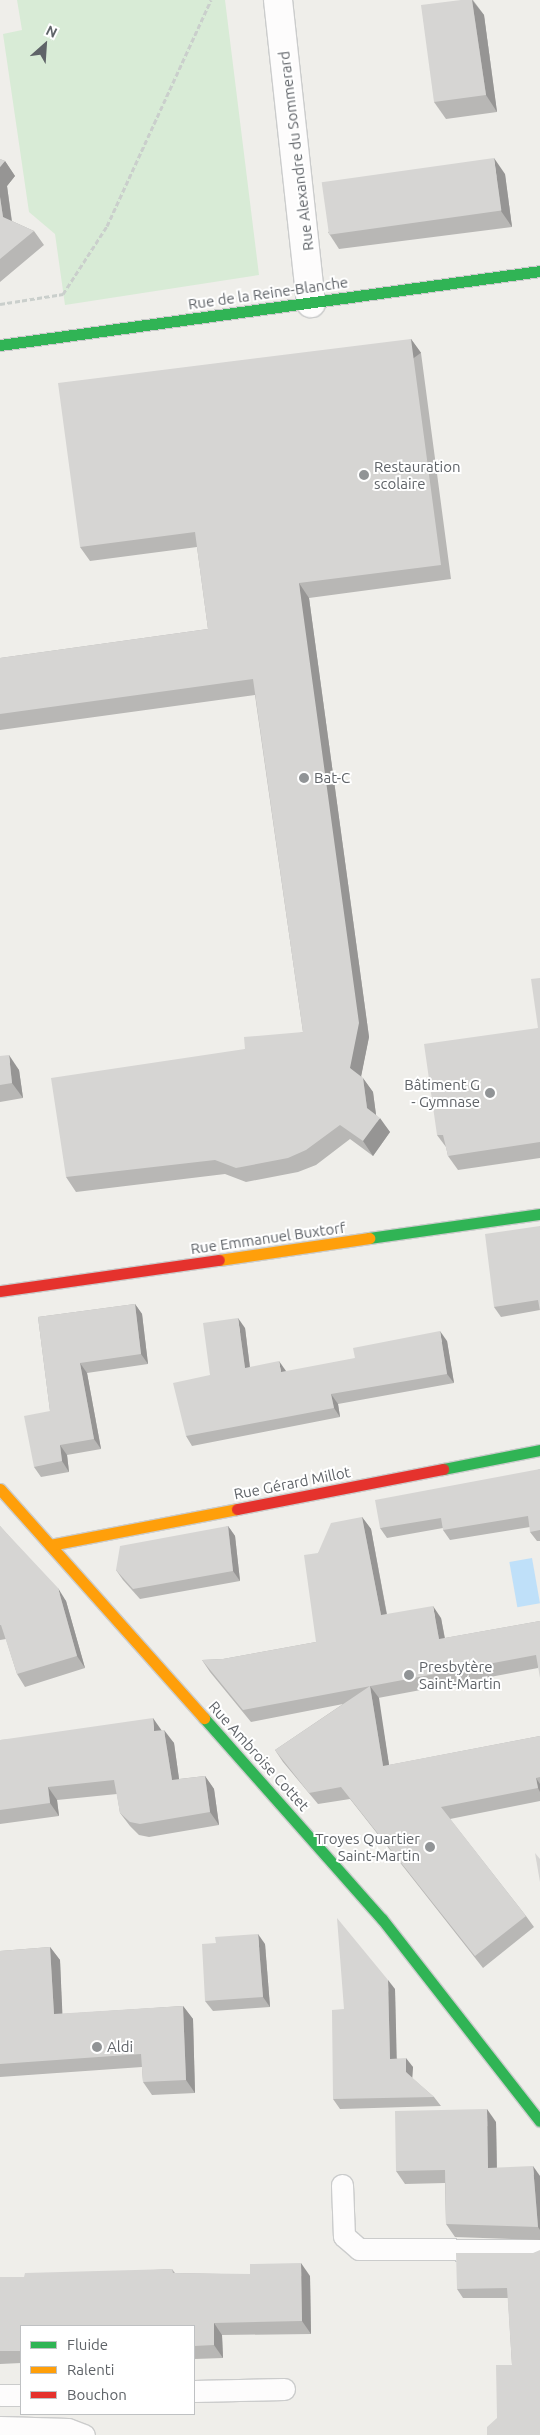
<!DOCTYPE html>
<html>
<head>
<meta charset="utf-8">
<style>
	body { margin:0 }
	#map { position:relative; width:540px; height:2435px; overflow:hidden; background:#efeeea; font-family:Ubuntu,sans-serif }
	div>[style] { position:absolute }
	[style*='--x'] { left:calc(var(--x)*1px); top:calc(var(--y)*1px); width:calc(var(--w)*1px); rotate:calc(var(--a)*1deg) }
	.green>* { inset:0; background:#d8ebd6 }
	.water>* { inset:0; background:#bfe0f9; transform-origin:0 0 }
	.path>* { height:3px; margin-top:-1.5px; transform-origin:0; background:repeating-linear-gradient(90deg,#cacfcc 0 5px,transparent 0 7.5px) }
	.roads { filter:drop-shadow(1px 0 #cbcccc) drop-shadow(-1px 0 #cbcccc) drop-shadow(0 1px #cbcccc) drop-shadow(0 -1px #cbcccc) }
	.lane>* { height:21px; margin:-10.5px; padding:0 10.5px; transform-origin:10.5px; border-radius:10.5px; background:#fdfcfc }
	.street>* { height:28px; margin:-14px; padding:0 14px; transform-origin:14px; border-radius:14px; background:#fdfcfc }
	.fast>* { height:11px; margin:-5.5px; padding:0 5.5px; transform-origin:5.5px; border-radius:5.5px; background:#30b455 }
	.slow>* { height:11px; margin:-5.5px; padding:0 5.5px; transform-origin:5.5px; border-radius:5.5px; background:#ff9f0a }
	.jam>* { height:11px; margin:-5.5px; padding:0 5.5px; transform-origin:5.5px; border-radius:5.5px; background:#e5322d }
	.wall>* { inset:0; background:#b8b7b5 }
	.shaded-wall>* { inset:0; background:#969594; transform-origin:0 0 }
	.building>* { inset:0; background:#d6d5d3; transform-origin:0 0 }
	.dots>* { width:14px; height:14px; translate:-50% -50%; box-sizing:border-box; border:2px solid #fff; border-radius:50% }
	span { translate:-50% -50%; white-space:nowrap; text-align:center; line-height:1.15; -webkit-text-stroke:4px #fff; paint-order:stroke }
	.street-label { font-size:15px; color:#5f6368 }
	.poi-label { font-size:15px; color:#5f6368 }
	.left { translate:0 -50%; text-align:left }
	.right { translate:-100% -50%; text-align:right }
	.legend { position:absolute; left:20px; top:2325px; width:175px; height:90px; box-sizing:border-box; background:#fff; border:1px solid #bfc1c3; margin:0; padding:6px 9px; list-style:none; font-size:15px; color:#5f6368 }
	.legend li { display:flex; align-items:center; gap:10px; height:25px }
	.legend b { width:25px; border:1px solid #bfc1c3 }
	.north { position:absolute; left:20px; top:20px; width:50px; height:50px; -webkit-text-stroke:4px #fff; paint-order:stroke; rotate:26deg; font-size:14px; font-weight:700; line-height:20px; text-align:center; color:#5f6368 }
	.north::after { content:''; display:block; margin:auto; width:18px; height:22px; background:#5f6368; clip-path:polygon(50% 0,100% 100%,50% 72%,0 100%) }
</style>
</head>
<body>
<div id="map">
	<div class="green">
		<div style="clip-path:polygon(17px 0,225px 0,259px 275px,65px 305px,55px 234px,29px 212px,3px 34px,22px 30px)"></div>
	</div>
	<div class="water">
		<div style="left:532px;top:1558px;width:46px;height:23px;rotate:80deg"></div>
	</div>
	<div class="path">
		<div style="--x:0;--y:304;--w:64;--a:-9"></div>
		<div style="--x:63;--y:294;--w:81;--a:-57.1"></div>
		<div style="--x:107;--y:226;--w:249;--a:-65.3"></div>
	</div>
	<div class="roads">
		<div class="lane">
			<div style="--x:342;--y:2185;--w:51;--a:87.8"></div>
			<div style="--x:344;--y:2236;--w:20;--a:41"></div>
			<div style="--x:359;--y:2249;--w:181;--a:0.3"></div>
			<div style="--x:194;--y:2391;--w:90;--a:-1.3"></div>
			<div style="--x:0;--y:2395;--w:21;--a:0"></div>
			<div style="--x:0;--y:2427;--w:68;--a:1.7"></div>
			<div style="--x:68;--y:2429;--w:17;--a:21"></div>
		</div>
		<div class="street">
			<div style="--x:278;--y:0;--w:305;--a:83.8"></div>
		</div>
		<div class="fast">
			<div style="--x:0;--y:345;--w:545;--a:-7.8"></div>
			<div style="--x:369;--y:1238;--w:173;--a:-8"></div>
			<div style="--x:443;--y:1469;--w:99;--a:-11.1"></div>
			<div style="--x:204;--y:1718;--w:268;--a:48.5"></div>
			<div style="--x:382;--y:1919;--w:256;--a:52"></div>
		</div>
		<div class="slow">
			<div style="--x:219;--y:1260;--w:152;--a:-8.3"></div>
			<div style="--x:0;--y:1489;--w:307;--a:48.3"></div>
			<div style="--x:50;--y:1545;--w:190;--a:-10.9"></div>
		</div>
		<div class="jam">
			<div style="--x:0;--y:1291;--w:221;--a:-8.1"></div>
			<div style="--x:237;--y:1509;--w:210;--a:-11"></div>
		</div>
	</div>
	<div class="wall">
		<div style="clip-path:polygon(461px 0,473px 0,484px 15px,497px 112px,446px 119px,434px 102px)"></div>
		<div style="clip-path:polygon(0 159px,5px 161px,15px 176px,7px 186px,12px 221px,34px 231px,44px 245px,0 282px)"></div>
		<div style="clip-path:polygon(505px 174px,512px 227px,339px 249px,328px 232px)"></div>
		<div style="clip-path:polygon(411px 339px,421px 353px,451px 579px,309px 598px,369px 1037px,361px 1076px,373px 1092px,376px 1115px,390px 1132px,373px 1156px,350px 1139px,316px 1165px,298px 1172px,246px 1182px,225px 1174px,76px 1192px,66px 1177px,245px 1049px,303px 1032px,255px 695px,0 730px,0 658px,208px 629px,197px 547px,90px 561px,80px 547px)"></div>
		<div style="clip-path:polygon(540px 978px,540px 1158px,458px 1170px,448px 1156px,446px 1147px,437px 1135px,538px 1028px)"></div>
		<div style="clip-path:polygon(0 1056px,19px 1070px,23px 1098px,0 1102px)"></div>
		<div style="clip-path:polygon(540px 1226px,540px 1310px,501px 1317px,494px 1307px)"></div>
		<div style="clip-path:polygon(135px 1304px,142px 1314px,148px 1364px,87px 1373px,101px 1449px,67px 1455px,69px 1472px,41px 1477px,34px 1467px,50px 1411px,38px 1317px)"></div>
		<div style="clip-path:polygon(245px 1328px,250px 1367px,286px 1372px,447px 1341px,454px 1383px,338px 1404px,340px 1417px,192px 1446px,186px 1436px,210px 1375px)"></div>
		<div style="clip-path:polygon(540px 1469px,540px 1541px,537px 1541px,530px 1532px,530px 1527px,450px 1540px,443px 1530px,443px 1528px,387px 1538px,380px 1528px)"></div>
		<div style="clip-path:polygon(362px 1517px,371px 1529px,387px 1614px,441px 1618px,445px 1638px,540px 1621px,538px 1668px,378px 1698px,389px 1765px,540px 1736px,540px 1801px,450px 1819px,526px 1916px,534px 1927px,483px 1968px,350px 1799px,318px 1804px,283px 1762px,275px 1750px,343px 1704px,251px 1722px,210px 1672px,202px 1660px,223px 1659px,316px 1642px,318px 1553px)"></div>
		<div style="clip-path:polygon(0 1526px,66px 1601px,85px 1668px,25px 1687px,17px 1674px,6px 1639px,0 1640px)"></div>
		<div style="clip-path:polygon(228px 1526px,235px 1536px,240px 1581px,140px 1599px,123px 1580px,116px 1570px)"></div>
		<div style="clip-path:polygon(161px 1730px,174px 1743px,179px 1779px,205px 1776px,214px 1789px,219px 1825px,149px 1837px,139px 1835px,130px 1826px,120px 1813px,117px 1794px,57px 1800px,59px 1816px,0 1824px,0 1740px)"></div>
		<div style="clip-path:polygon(265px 1944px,270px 2007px,213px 2011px,205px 2001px)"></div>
		<div style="clip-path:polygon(50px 1947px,60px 1960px,62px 2014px,183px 2006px,193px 2019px,195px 2093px,152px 2095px,143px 2082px,142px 2067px,0 2077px,0 1951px)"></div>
		<div style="clip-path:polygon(395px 1989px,396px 2058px,413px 2067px,412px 2078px,434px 2097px,441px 2106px,340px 2109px,333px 2099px,344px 2009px)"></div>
		<div style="clip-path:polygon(496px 2122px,497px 2168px,540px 2176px,540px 2240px,455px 2237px,446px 2224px,445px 2183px,405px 2184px,396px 2171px)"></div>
		<div style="clip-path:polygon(533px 2253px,540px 2435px,497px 2418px,512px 2365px,508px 2298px,463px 2298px,457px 2289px)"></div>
		<div style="clip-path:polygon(172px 2269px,175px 2273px,310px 2276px,311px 2334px,222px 2335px,223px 2358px,194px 2359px,194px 2326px,21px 2326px,21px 2363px,0 2364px,0 2277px,24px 2277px)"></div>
	</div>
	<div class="shaded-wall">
		<div style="clip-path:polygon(472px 0,484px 15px,497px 112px,486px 95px)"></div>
		<div style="clip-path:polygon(494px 158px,505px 174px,512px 227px,501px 211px)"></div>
		<div style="clip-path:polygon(5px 161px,15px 176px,7px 186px,13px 231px,3px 217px,0 197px,0 167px)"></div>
		<div style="left:411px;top:339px;width:17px;height:228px;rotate:54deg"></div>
		<div style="clip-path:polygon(299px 583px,309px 598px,369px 1037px,360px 1082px,350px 1068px)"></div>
		<div style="clip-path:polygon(9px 1055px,19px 1070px,23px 1098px,12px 1083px)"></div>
		<div style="clip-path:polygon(363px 1078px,373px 1092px,377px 1122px,380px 1118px,390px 1132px,373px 1156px,363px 1141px,367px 1108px)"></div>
		<div style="clip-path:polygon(135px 1304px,142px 1314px,148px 1364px,141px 1354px)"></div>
		<div style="clip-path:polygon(238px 1318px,245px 1328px,251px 1377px,245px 1368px)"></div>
		<div style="clip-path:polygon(440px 1331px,447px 1341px,454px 1383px,447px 1374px)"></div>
		<div style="clip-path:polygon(279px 1361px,286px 1371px,288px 1382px,281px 1372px)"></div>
		<div style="clip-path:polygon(80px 1363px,87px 1373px,101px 1449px,94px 1439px)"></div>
		<div style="clip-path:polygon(331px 1394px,338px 1404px,340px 1417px,334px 1408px)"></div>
		<div style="clip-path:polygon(60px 1445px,67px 1455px,69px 1472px,62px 1461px)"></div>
		<div style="clip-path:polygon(362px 1517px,371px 1529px,389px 1627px,381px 1615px)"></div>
		<div style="clip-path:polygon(228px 1526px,235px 1536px,240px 1581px,233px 1571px)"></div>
		<div style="clip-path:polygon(58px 1588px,66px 1601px,85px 1668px,77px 1656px)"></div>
		<div style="clip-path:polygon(433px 1606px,441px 1618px,447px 1651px,439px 1639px)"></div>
		<div style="clip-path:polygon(370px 1686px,379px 1698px,391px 1778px,383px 1766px)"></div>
		<div style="clip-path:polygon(153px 1718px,162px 1731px,154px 1731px)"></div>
		<div style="clip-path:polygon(164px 1730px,174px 1743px,181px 1793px,172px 1780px)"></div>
		<div style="clip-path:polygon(205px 1776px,214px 1789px,219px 1825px,210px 1812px)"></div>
		<div style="clip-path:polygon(536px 1778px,540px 1784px,540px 1792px,538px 1788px)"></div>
		<div style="clip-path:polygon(48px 1787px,57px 1800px,59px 1816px,50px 1803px)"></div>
		<div style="clip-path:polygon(258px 1934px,265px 1944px,270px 2007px,263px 1997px)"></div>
		<div style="clip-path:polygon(50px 1947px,60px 1960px,63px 2027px,54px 2014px)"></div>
		<div style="clip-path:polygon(388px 1980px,395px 1989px,397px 2068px,390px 2059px)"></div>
		<div style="clip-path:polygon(183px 2006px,193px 2019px,195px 2093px,186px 2080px)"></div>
		<div style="clip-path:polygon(406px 2058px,413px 2067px,412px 2081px,406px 2072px)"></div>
		<div style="clip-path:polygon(487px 2109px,496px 2122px,497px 2182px,488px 2168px)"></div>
		<div style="clip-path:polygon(533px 2166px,540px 2176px,540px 2230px,538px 2227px)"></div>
		<div style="clip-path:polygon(301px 2263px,310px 2276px,311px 2334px,302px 2321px)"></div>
		<div style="clip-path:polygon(214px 2323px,222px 2335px,223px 2358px,214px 2345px)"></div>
	</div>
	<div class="building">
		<div style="clip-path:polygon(461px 0,472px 0,486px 95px,434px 102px,421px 5px)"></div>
		<div style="left:494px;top:158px;width:53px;height:174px;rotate:82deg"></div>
		<div style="clip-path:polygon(0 159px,5px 161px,0 167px)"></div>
		<div style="clip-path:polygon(0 197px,3px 217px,34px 231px,0 259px)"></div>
		<div style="clip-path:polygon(411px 339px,441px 565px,299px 583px,359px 1023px,350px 1068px,363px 1078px,367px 1108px,380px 1118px,363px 1141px,340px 1125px,306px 1150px,288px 1158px,236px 1168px,215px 1160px,66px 1177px,51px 1078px,245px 1049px,244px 1037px,303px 1032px,253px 679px,0 714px,0 658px,208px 629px,195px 532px,80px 547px,58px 383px)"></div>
		<div style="clip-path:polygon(540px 978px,540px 1142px,448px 1156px,443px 1135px,437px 1135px,424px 1044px,538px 1028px,531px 979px)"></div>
		<div style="clip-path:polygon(9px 1055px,12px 1083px,0 1085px,0 1056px)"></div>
		<div style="clip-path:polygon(540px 1226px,540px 1311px,538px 1300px,494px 1307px,485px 1234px)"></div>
		<div style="clip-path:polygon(135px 1304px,141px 1354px,80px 1363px,94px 1439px,60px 1445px,62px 1461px,34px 1467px,24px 1416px,50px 1411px,38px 1317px)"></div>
		<div style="clip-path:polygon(238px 1318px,245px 1368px,279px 1361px,281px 1372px,355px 1358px,353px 1348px,440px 1331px,447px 1374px,331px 1394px,334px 1408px,186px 1436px,173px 1383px,210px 1375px,203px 1323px)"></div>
		<div style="clip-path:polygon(540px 1469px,540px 1530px,530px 1532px,528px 1516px,443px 1530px,441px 1518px,380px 1528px,375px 1500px)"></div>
		<div style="clip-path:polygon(362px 1517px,381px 1615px,433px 1606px,439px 1639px,540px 1621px,540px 1678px,536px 1655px,243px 1710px,202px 1660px,223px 1659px,316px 1642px,304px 1555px,318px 1553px,331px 1523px)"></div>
		<div style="clip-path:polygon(0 1526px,58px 1588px,77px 1656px,17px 1674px,1px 1625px,0 1625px)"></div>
		<div style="clip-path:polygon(228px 1526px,233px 1571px,133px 1589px,116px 1570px,120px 1546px)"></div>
		<div style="clip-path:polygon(370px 1686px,383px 1766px,540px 1736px,540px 1777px,536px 1778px,538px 1788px,441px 1807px,526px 1916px,475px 1956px,341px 1787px,309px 1793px,275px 1750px)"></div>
		<div style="clip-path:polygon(153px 1718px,154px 1731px,164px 1730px,172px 1780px,205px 1776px,210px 1812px,140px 1824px,130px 1822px,120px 1813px,114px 1780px,48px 1787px,50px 1803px,0 1810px,0 1740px)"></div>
		<div style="clip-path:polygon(535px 1853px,540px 1859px,540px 1882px)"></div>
		<div style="clip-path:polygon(337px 1918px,388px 1980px,390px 2059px,406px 2058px,406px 2072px,434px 2097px,333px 2099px,332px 2010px,344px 2009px)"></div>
		<div style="clip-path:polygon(258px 1934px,263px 1997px,205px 2001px,202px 1944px,216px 1943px,215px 1937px)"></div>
		<div style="clip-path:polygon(50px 1947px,54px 2014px,183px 2006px,186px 2080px,143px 2082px,141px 2054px,0 2064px,0 1951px)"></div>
		<div style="clip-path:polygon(487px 2109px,488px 2168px,533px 2166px,538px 2227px,446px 2224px,445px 2170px,396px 2171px,395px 2111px)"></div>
		<div style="clip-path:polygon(540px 2250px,540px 2435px,487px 2435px,487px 2427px,497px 2418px,496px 2365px,512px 2365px,507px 2288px,457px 2289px,456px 2253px,533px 2253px)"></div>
		<div style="clip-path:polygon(301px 2263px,302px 2321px,214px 2323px,214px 2345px,194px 2346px,194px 2326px,21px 2326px,21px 2351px,0 2351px,0 2277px,24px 2277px,25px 2273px,172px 2269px,173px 2273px,250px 2274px,250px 2264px)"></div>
	</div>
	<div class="dots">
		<div style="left:364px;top:475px;background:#919496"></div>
		<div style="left:304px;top:778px;background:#919496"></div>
		<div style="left:490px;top:1093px;background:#919496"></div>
		<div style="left:409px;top:1675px;background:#919496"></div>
		<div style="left:430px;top:1847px;background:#919496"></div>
		<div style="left:97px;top:2047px;background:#919496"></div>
	</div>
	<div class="street-label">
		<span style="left:296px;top:151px;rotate:-97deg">Rue Alexandre du Sommerard</span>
		<span style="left:268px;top:293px;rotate:-8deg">Rue de la Reine-Blanche</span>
		<span style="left:268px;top:1238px;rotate:-8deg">Rue Emmanuel Buxtorf</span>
		<span style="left:292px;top:1483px;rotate:-11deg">Rue Gérard Millot</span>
		<span style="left:259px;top:1756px;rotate:48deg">Rue Ambroise Cottet</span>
	</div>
	<div class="poi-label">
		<span class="left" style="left:374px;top:475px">Restauration<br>scolaire</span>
		<span class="left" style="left:314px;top:778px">Bat-C</span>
		<span class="right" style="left:480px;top:1093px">Bâtiment G<br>- Gymnase</span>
		<span class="left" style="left:419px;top:1675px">Presbytère<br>Saint-Martin</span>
		<span class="right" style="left:420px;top:1847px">Troyes Quartier<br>Saint-Martin</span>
		<span class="left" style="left:107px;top:2047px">Aldi</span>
	</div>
	<ul class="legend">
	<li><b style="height:6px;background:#30b455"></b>Fluide</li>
	<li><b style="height:6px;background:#ff9f0a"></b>Ralenti</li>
	<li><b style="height:6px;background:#e5322d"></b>Bouchon</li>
	</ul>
	<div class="north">N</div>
</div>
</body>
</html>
